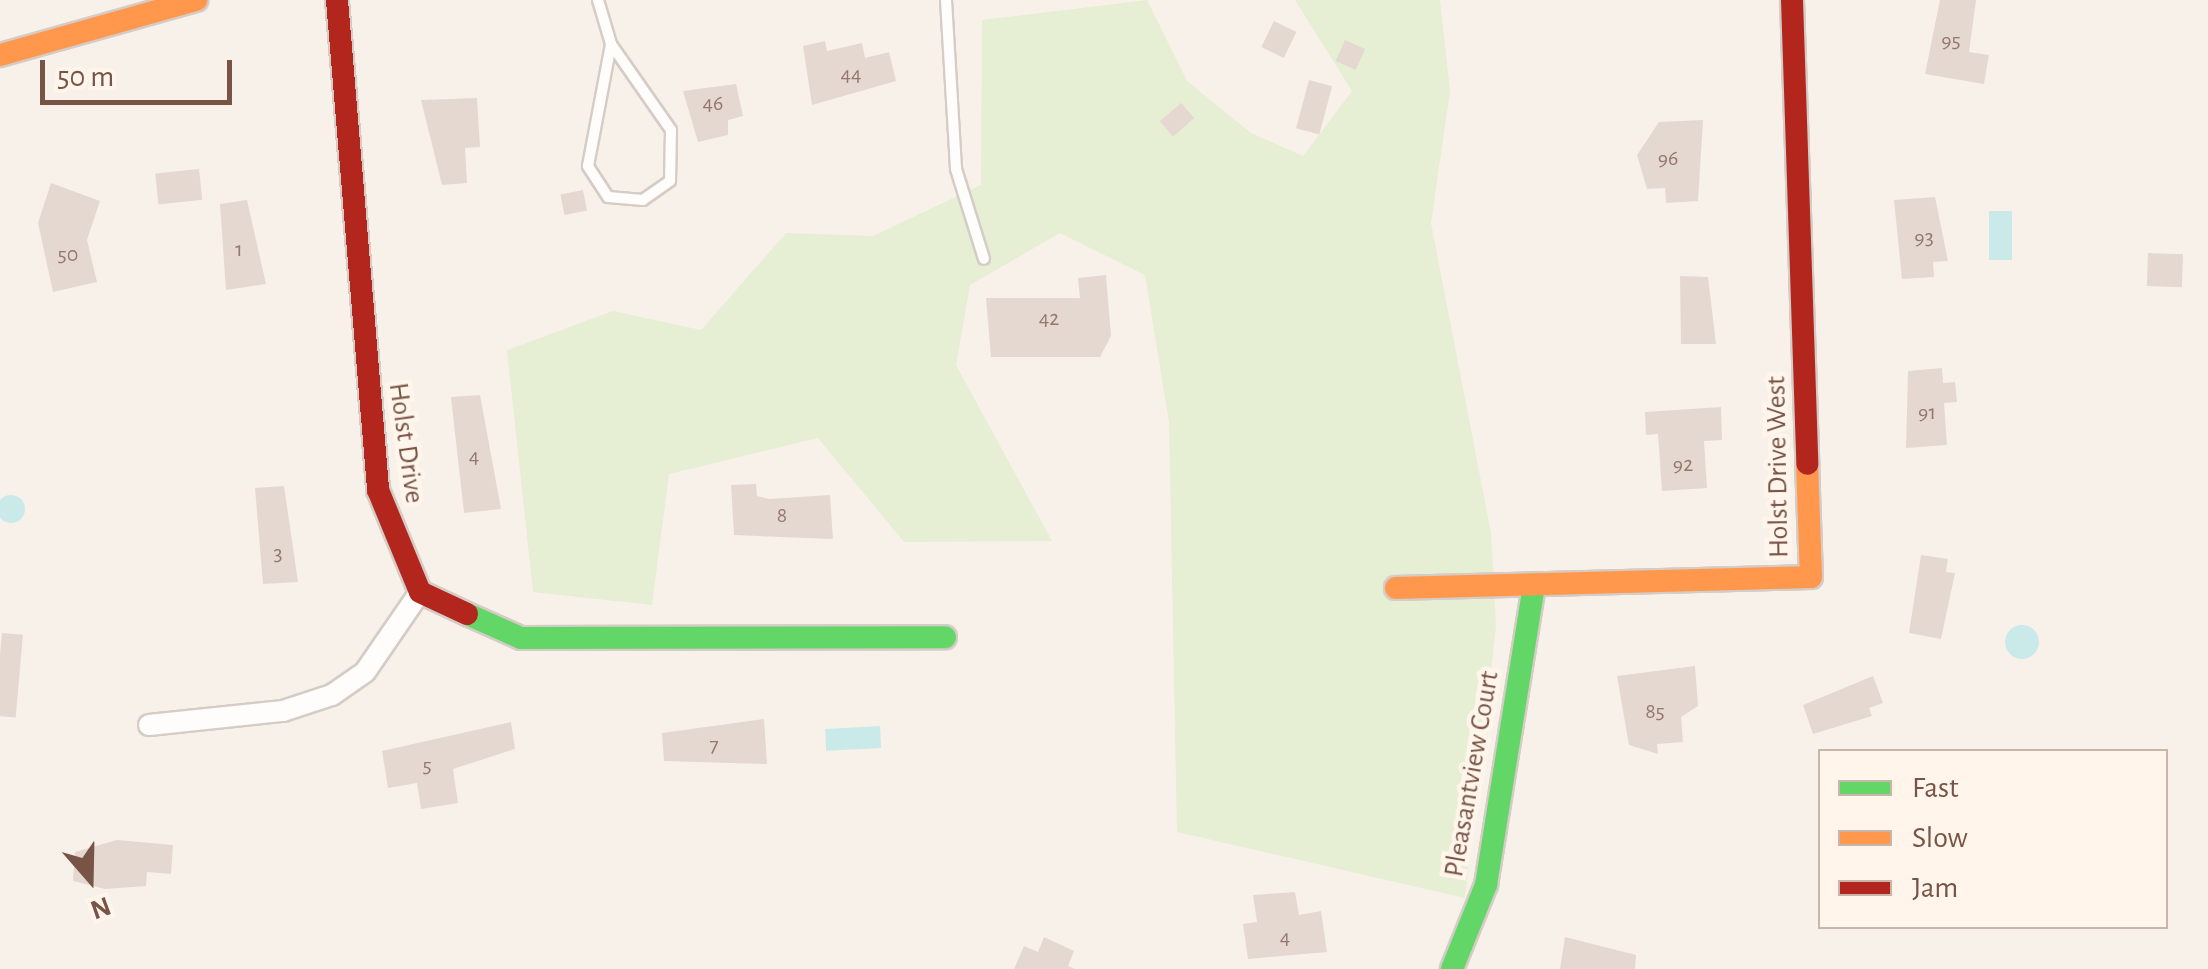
<!DOCTYPE html>
<html>
<head>
<meta charset="utf-8">
<style>
	body { margin:0 }
	#map { position:relative; width:2208px; height:969px; overflow:hidden; background:#f8f1ea; font-family:"Alegreya Sans",sans-serif }
	div>[style] { position:absolute }
	[style*='--x'] { left:calc(var(--x)*1px); top:calc(var(--y)*1px); width:calc(var(--w)*1px); rotate:calc(var(--a)*1deg) }
	.green>* { inset:0; background:#e6eed3 }
	.water>* { inset:0; background:#caeae9; transform-origin:0 0 }
	.round { border-radius:50% }
	.building>* { inset:0; background:#e5d8d1; transform-origin:0 0 }
	.roads { filter:drop-shadow(2px 0 #d6ccc6) drop-shadow(-2px 0 #d6ccc6) drop-shadow(0 2px #d6ccc6) drop-shadow(0 -2px #d6ccc6) }
	.lane>* { height:10px; margin:-5px; padding:0 5px; transform-origin:5px; border-radius:5px; background:#fefdfc }
	.street>* { height:20px; margin:-10px; padding:0 10px; transform-origin:10px; border-radius:10px; background:#fefdfc }
	.fast>* { height:22px; margin:-11px; padding:0 11px; transform-origin:11px; border-radius:11px; background:#63d668 }
	.slow>* { height:22px; margin:-11px; padding:0 11px; transform-origin:11px; border-radius:11px; background:#ff974d }
	.jam>* { height:22px; margin:-11px; padding:0 11px; transform-origin:11px; border-radius:11px; background:#b3261e }
	span { translate:-50% -50%; white-space:nowrap; text-align:center; line-height:1.15; -webkit-text-stroke:9px #fff5eb; paint-order:stroke }
	.number-label { font-size:22px; color:#95776c }
	.number-label span { -webkit-text-stroke-width:0 }
	.street-label { font-size:28px; color:#785447 }
	.legend { position:absolute; left:1818px; top:749px; width:350px; height:180px; box-sizing:border-box; background:#fff5eb; border:2px solid #c9b5a9; margin:0; padding:12px 18px; list-style:none; font-size:30px; color:#785447 }
	.legend li { display:flex; align-items:center; gap:20px; height:50px }
	.legend b { width:50px; border:2px solid #c9b5a9 }
	.north { position:absolute; left:40px; top:829px; width:100px; height:100px; -webkit-text-stroke:8px #fff5eb; paint-order:stroke; rotate:160deg; font-size:28px; font-weight:700; line-height:40px; text-align:center; color:#785447 }
	.north::after { content:''; display:block; margin:auto; width:35px; height:45px; background:#785447; clip-path:polygon(50% 0,100% 100%,50% 72%,0 100%) }
	.scale { position:absolute; left:40px; top:60px; width:192px; height:45px; box-sizing:border-box; border:5px solid #785447; border-top:0; padding-left:12px; font-size:30px; line-height:35px; white-space:nowrap; color:#785447; -webkit-text-stroke:8px #fff5eb; paint-order:stroke }
</style>
</head>
<body>
<div id="map">
	<div class="green">
		<div style="clip-path:polygon(1147px 0,1187px 81px,1251px 133px,1303px 156px,1352px 91px,1295px 0,1440px 0,1450px 91px,1431px 223px,1491px 533px,1496px 627px,1465px 898px,1177px 832px,1169px 422px,1145px 275px,1060px 233px,970px 285px,956px 365px,1052px 541px,904px 542px,818px 438px,669px 474px,652px 605px,533px 592px,507px 350px,613px 311px,701px 330px,786px 233px,873px 236px,981px 185px,982px 20px)"></div>
	</div>
	<div class="water">
		<div style="left:2012px;top:211px;width:49px;height:23px;rotate:90deg"></div>
		<div class="round" style="left:-3px;top:495px;width:28px;height:28px"></div>
		<div class="round" style="left:2005px;top:625px;width:34px;height:34px"></div>
		<div style="left:880px;top:726px;width:22px;height:55px;rotate:87deg"></div>
	</div>
	<div class="building">
		<div style="clip-path:polygon(1940px 0,1976px 0,1969px 52px,1989px 55px,1984px 84px,1925px 74px)"></div>
		<div style="left:1274px;top:21px;width:25px;height:29px;rotate:26deg"></div>
		<div style="left:1345px;top:40px;width:22px;height:23px;rotate:24deg"></div>
		<div style="clip-path:polygon(825px 41px,827px 51px,862px 43px,865px 58px,889px 52px,896px 81px,812px 105px,803px 46px)"></div>
		<div style="left:1309px;top:80px;width:24px;height:50px;rotate:15deg"></div>
		<div style="clip-path:polygon(736px 84px,743px 116px,728px 120px,728px 135px,698px 142px,683px 91px)"></div>
		<div style="clip-path:polygon(477px 98px,480px 147px,465px 148px,467px 183px,442px 185px,421px 100px)"></div>
		<div style="left:1181px;top:103px;width:20px;height:28px;rotate:49deg"></div>
		<div style="clip-path:polygon(1703px 120px,1698px 201px,1666px 203px,1665px 188px,1647px 189px,1637px 155px,1659px 122px)"></div>
		<div style="left:199px;top:169px;width:31px;height:44px;rotate:84deg"></div>
		<div style="clip-path:polygon(51px 183px,100px 201px,87px 240px,97px 282px,53px 292px,38px 223px)"></div>
		<div style="left:583px;top:190px;width:21px;height:23px;rotate:79deg"></div>
		<div style="clip-path:polygon(1935px 197px,1948px 261px,1933px 262px,1934px 277px,1902px 279px,1894px 200px)"></div>
		<div style="clip-path:polygon(247px 200px,266px 284px,226px 290px,220px 204px)"></div>
		<div style="left:2148px;top:253px;width:35px;height:33px;rotate:2deg"></div>
		<div style="clip-path:polygon(1106px 275px,1111px 336px,1100px 357px,991px 357px,986px 298px,1080px 298px,1078px 278px)"></div>
		<div style="clip-path:polygon(1680px 276px,1708px 277px,1716px 344px,1681px 344px)"></div>
		<div style="clip-path:polygon(1942px 368px,1943px 383px,1955px 382px,1957px 402px,1944px 403px,1947px 445px,1906px 448px,1908px 371px)"></div>
		<div style="clip-path:polygon(480px 395px,501px 509px,464px 513px,451px 397px)"></div>
		<div style="clip-path:polygon(1721px 407px,1722px 440px,1704px 441px,1707px 488px,1662px 491px,1658px 434px,1646px 435px,1645px 412px)"></div>
		<div style="clip-path:polygon(756px 484px,757px 496px,769px 499px,830px 495px,833px 539px,734px 535px,731px 485px)"></div>
		<div style="clip-path:polygon(284px 486px,298px 582px,263px 584px,255px 488px)"></div>
		<div style="clip-path:polygon(1921px 555px,1948px 559px,1946px 572px,1955px 573px,1941px 639px,1909px 633px)"></div>
		<div style="left:2px;top:633px;width:21px;height:83px;rotate:5deg"></div>
		<div style="clip-path:polygon(1695px 666px,1698px 706px,1681px 717px,1683px 742px,1657px 744px,1658px 754px,1629px 745px,1617px 676px)"></div>
		<div style="clip-path:polygon(1873px 676px,1883px 703px,1869px 708px,1872px 716px,1813px 734px,1803px 705px)"></div>
		<div style="clip-path:polygon(764px 719px,767px 764px,664px 761px,662px 733px)"></div>
		<div style="clip-path:polygon(511px 722px,515px 749px,453px 769px,458px 803px,421px 809px,417px 783px,388px 788px,382px 751px)"></div>
		<div style="clip-path:polygon(117px 840px,173px 845px,171px 874px,147px 872px,146px 886px,105px 889px,73px 881px,75px 852px)"></div>
		<div style="clip-path:polygon(1295px 892px,1299px 915px,1321px 911px,1327px 952px,1248px 959px,1243px 924px,1257px 922px,1253px 895px)"></div>
		<div style="clip-path:polygon(1044px 937px,1074px 951px,1068px 966px,1075px 969px,1014px 969px,1024px 946px,1038px 952px)"></div>
		<div style="clip-path:polygon(1565px 937px,1636px 955px,1635px 969px,1560px 969px)"></div>
	</div>
	<div class="roads">
		<div class="lane">
			<div style="--x:598;--y:0;--w:46;--a:73.5"></div>
			<div style="--x:611;--y:44;--w:105;--a:55.1"></div>
			<div style="--x:671;--y:130;--w:51;--a:91.1"></div>
			<div style="--x:670;--y:181;--w:33;--a:145"></div>
			<div style="--x:643;--y:200;--w:35;--a:-175"></div>
			<div style="--x:608;--y:197;--w:37;--a:-123"></div>
			<div style="--x:588;--y:166;--w:124;--a:-79.3"></div>
			<div style="--x:946;--y:0;--w:169;--a:86.6"></div>
			<div style="--x:956;--y:169;--w:94;--a:72.7"></div>
		</div>
		<div class="street">
			<div style="--x:149;--y:725;--w:135;--a:-6"></div>
			<div style="--x:283;--y:711;--w:52;--a:-18.1"></div>
			<div style="--x:332;--y:695;--w:40;--a:-34.9"></div>
			<div style="--x:365;--y:672;--w:97;--a:-55.5"></div>
		</div>
		<div class="fast">
			<div style="--x:467;--y:614;--w:59;--a:24"></div>
			<div style="--x:521;--y:638;--w:424;--a:-0.1"></div>
			<div style="--x:1452;--y:969;--w:91;--a:-68"></div>
			<div style="--x:1486;--y:885;--w:304;--a:-80.9"></div>
		</div>
		<div class="slow">
			<div style="--x:0;--y:55;--w:204;--a:-15.7"></div>
			<div style="--x:1396;--y:588;--w:415;--a:-1.5"></div>
			<div style="--x:1811;--y:577;--w:113;--a:-92"></div>
		</div>
		<div class="jam">
			<div style="--x:337;--y:0;--w:492;--a:85.2"></div>
			<div style="--x:378;--y:490;--w:110;--a:67.6"></div>
			<div style="--x:420;--y:592;--w:52;--a:25.1"></div>
			<div style="--x:1792;--y:0;--w:464;--a:88.1"></div>
		</div>
	</div>
	<div class="number-label">
		<span style="left:1951px;top:41px">95</span>
		<span style="left:851px;top:75px">44</span>
		<span style="left:713px;top:104px">46</span>
		<span style="left:1668px;top:159px">96</span>
		<span style="left:1924px;top:238px">93</span>
		<span style="left:239px;top:250px">1</span>
		<span style="left:68px;top:255px">50</span>
		<span style="left:1049px;top:319px">42</span>
		<span style="left:1927px;top:413px">91</span>
		<span style="left:474px;top:457px">4</span>
		<span style="left:1683px;top:465px">92</span>
		<span style="left:782px;top:516px">8</span>
		<span style="left:278px;top:554px">3</span>
		<span style="left:1655px;top:712px">85</span>
		<span style="left:714px;top:746px">7</span>
		<span style="left:427px;top:766px">5</span>
		<span style="left:1285px;top:938px">4</span>
	</div>
	<div class="street-label">
		<span style="left:406px;top:443px;rotate:82deg">Holst Drive</span>
		<span style="left:1778px;top:467px;rotate:-91deg">Holst Drive West</span>
		<span style="left:1472px;top:774px;rotate:-80deg">Pleasantview Court</span>
	</div>
	<ul class="legend">
	<li><b style="height:12px;background:#63d668"></b>Fast</li>
	<li><b style="height:12px;background:#ff974d"></b>Slow</li>
	<li><b style="height:12px;background:#b3261e"></b>Jam</li>
	</ul>
	<div class="north">N</div>
	<div class="scale">50 m</div>
</div>
</body>
</html>
